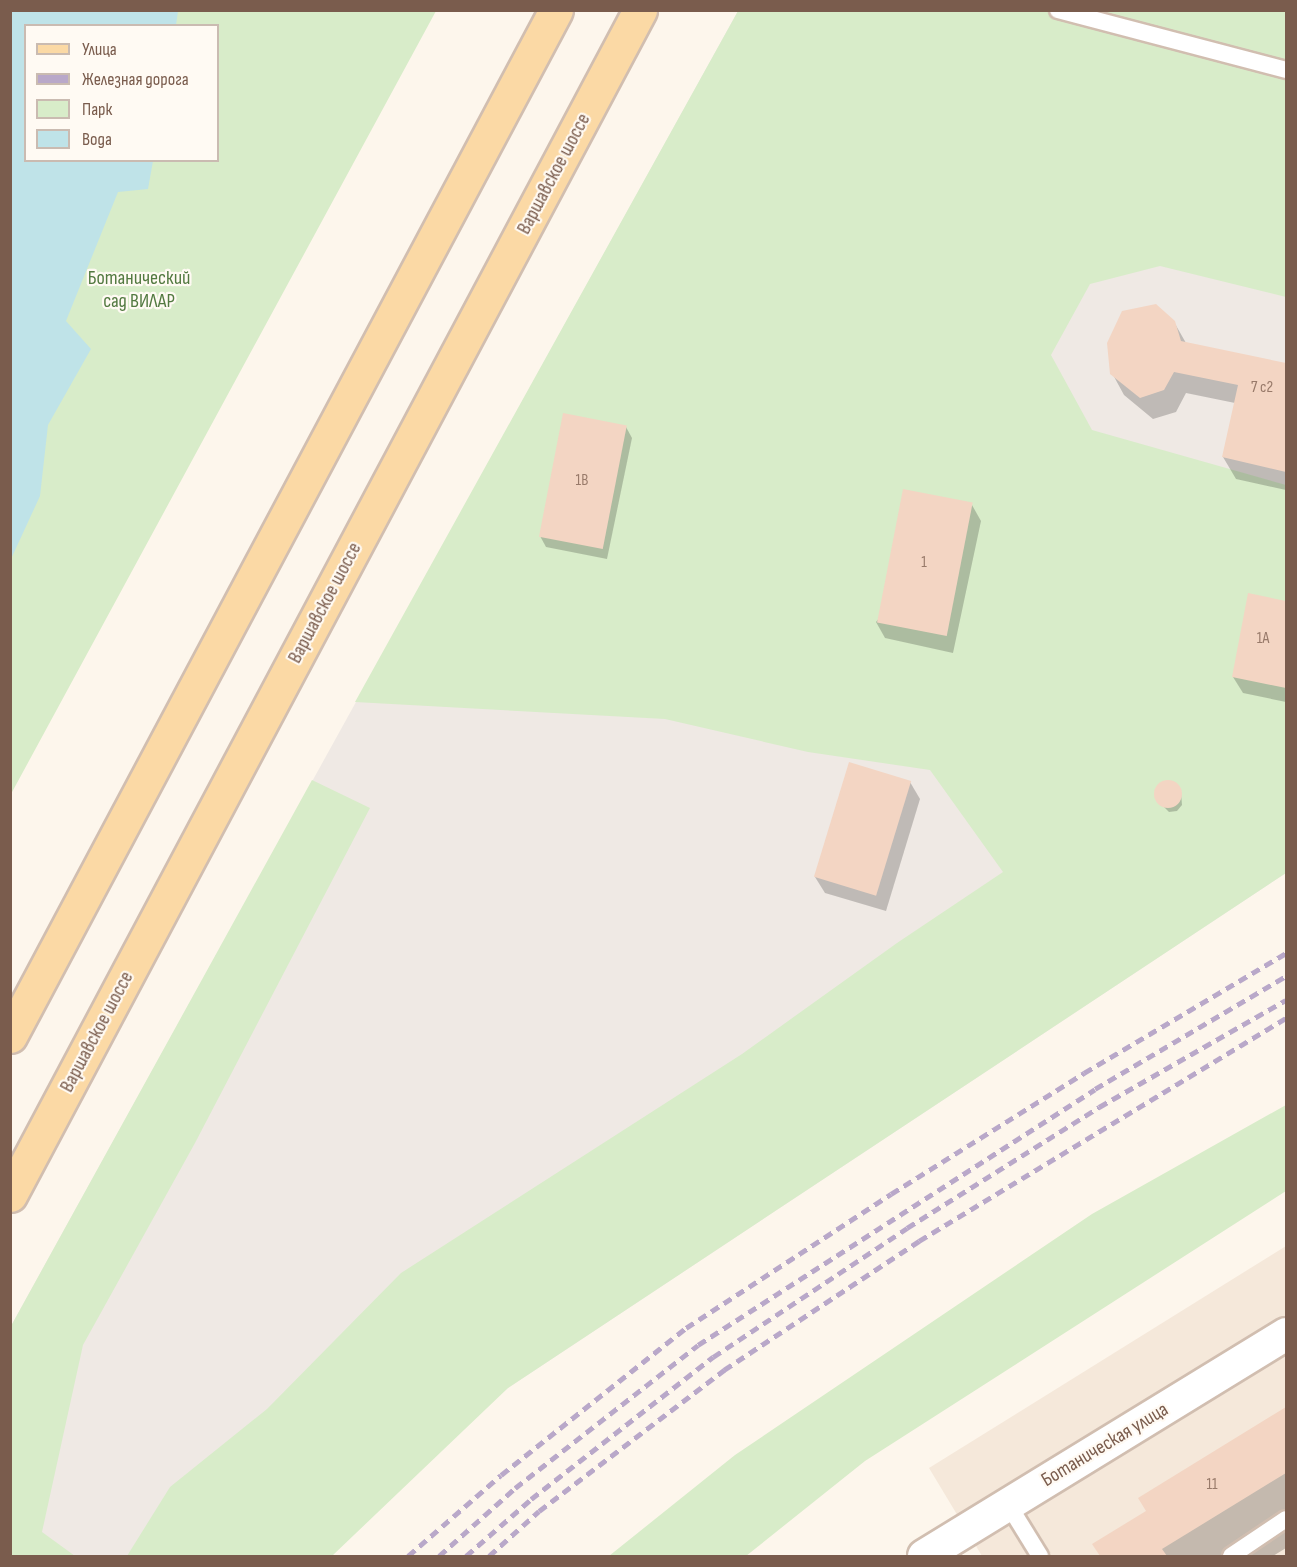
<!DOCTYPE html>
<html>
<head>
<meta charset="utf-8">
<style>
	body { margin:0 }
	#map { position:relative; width:1297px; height:1567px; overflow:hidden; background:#fdf6ec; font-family:"Sofia Sans Condensed",sans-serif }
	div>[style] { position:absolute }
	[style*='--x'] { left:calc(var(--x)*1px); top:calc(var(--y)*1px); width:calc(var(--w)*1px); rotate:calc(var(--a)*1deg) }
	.residential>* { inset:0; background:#f5e8da }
	.industrial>* { inset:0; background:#efe9e4 }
	.green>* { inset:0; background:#d8ecc9 }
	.water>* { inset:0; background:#bfe3e8 }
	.shadow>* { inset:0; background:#0003 }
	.building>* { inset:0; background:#f3d5c3; transform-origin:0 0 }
	.round { border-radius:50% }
	.roads { filter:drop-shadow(2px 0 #d1beb0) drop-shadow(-2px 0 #d1beb0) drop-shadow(0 2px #d1beb0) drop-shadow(0 -2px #d1beb0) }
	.service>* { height:16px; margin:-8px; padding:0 8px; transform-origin:8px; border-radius:8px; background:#fff }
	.minor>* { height:32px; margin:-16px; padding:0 16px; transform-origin:16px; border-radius:16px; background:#fff }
	.primary>* { height:33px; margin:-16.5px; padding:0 16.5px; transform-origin:16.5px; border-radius:16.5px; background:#fbd9a5 }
	.rail>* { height:4.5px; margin-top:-2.25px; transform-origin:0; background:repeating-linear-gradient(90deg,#b9a8c9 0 9px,transparent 0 15px) }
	span { translate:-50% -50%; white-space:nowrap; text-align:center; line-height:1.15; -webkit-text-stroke:4.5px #fffaf3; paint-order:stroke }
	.number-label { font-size:16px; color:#987a6a }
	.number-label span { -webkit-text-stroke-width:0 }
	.street-label { font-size:20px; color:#7a5c4d }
	.park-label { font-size:20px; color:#537a41 }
	.frame { position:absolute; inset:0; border:12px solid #7a5c4d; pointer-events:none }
	.legend { position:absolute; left:24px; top:24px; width:195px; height:138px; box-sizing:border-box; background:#fffaf3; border:2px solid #cabbb1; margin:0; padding:8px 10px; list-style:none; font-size:18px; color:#7a5c4d }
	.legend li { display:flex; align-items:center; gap:12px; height:30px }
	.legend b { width:30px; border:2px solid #cabbb1 }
</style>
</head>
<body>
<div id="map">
	<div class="residential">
		<div style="clip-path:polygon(1286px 1246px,1286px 1556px,982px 1556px,929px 1468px)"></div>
	</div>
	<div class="industrial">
		<div style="clip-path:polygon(738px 11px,1286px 11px,1286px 873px,508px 1388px,306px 1556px,11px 1556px,11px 1326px)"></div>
	</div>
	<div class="green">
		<div style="clip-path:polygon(evenodd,11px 11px,436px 11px,11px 794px,11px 11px,26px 26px,218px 26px,218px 160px,26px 160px,26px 26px)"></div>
		<div style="clip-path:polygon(738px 11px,1286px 11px,1286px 297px,1160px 266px,1090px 284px,1051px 355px,1092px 430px,1286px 485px,1286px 873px,508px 1388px,332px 1556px,127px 1556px,170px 1487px,267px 1409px,401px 1273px,742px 1054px,897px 943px,1003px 872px,930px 770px,808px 752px,665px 719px,355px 702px)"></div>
		<div style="clip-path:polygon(312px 780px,370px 808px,195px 1143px,83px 1345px,42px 1532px,75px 1556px,11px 1556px,11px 1326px)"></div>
		<div style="clip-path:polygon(1286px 1105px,1286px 1191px,865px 1461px,746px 1556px,609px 1556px,735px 1455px,1092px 1214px)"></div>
	</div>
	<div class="water">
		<div style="clip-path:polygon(11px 10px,178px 11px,176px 25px,26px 26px,26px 160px,153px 161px,148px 189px,118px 192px,66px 321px,91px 349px,48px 425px,40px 496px,11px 559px)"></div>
	</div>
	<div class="shadow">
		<div style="clip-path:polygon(1174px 322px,1186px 343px,1286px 364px,1286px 490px,1236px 479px,1223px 457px,1235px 403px,1186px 393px,1176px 412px,1153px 419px,1124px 395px,1112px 373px)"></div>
		<div style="clip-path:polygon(626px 427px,632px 438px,607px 559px,546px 547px,540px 536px)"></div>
		<div style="clip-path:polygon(972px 505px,981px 521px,953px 653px,885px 638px,876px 622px)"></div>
		<div style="clip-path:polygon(1249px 595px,1286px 602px,1286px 702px,1243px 693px,1233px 677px)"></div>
		<div style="clip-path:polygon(910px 782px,920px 799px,886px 911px,825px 893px,815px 877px)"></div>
		<div style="clip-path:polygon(1172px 783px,1181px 793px,1182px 805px,1177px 811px,1169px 812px,1156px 799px,1156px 790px,1161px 784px)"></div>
		<div style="clip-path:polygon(1286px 1409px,1286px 1548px,1273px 1556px,1101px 1556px,1094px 1545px,1148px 1512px,1140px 1498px)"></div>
	</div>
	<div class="building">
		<div style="clip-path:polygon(1156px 304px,1175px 321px,1181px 341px,1286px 363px,1286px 472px,1222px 457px,1238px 385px,1174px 372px,1164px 390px,1140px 398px,1110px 374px,1107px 343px,1122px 311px)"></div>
		<div style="left:563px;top:413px;width:65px;height:126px;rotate:11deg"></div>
		<div style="left:903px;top:489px;width:71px;height:136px;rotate:11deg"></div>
		<div style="clip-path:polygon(1248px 593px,1286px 601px,1286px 688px,1232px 677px)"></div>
		<div style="left:849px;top:762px;width:65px;height:120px;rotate:17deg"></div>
		<div class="round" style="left:1154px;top:780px;width:28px;height:28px"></div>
		<div style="clip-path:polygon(1286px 1407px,1286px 1473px,1162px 1549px,1167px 1556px,1100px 1556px,1092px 1544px,1146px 1511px,1138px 1498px)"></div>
	</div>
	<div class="roads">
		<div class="service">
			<div style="--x:1058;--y:10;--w:236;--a:14.7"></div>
			<div style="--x:1008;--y:1504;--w:61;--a:58.4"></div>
			<div style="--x:1231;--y:1556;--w:66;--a:-33.9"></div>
		</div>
		<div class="minor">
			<div style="--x:924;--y:1556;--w:425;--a:-31.5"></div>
		</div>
		<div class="primary">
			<div style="--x:10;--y:1036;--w:1162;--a:-61.98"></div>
			<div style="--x:10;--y:1195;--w:1342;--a:-62"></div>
		</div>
	</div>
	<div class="rail">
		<div style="--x:408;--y:1556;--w:123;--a:-41.1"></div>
		<div style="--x:501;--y:1475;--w:236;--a:-38.5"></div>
		<div style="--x:686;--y:1328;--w:245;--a:-33.2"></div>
		<div style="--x:891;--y:1194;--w:228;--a:-32.1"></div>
		<div style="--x:1084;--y:1073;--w:235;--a:-30.7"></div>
		<div style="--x:439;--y:1556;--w:102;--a:-41.8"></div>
		<div style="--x:515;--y:1488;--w:232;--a:-38"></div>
		<div style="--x:698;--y:1345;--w:472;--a:-32.8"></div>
		<div style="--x:1095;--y:1089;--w:222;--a:-30.6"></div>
		<div style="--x:466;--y:1556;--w:86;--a:-41.2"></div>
		<div style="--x:531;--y:1499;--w:231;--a:-38"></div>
		<div style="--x:713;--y:1357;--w:233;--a:-33.6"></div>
		<div style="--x:907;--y:1228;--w:227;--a:-32.2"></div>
		<div style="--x:1099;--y:1107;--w:215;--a:-29.8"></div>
		<div style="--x:489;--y:1556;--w:67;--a:-42"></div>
		<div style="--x:539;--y:1511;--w:233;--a:-37.3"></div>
		<div style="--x:724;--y:1370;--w:234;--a:-33.5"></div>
		<div style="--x:919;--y:1241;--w:429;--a:-31.3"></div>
	</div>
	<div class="number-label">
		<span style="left:1262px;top:388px">7 с2</span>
		<span style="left:582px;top:481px">1В</span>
		<span style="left:924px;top:563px">1</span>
		<span style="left:1263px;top:639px">1А</span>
		<span style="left:1212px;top:1485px">11</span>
	</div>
	<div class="street-label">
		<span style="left:554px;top:174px;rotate:-62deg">Варшавское шоссе</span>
		<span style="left:325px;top:603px;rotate:-62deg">Варшавское шоссе</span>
		<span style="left:97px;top:1032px;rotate:-62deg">Варшавское шоссе</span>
		<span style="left:1105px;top:1445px;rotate:-31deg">Ботаническая улица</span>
	</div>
	<div class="park-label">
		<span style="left:139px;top:290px">Ботанический<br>сад ВИЛАР</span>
	</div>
	<div class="frame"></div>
	<ul class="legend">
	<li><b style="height:8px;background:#fbd9a5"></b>Улица</li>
	<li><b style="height:8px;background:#b9a8c9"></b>Железная дорога</li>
	<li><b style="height:16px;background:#d8ecc9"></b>Парк</li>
	<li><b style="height:16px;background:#bfe3e8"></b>Вода</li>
	</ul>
</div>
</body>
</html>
